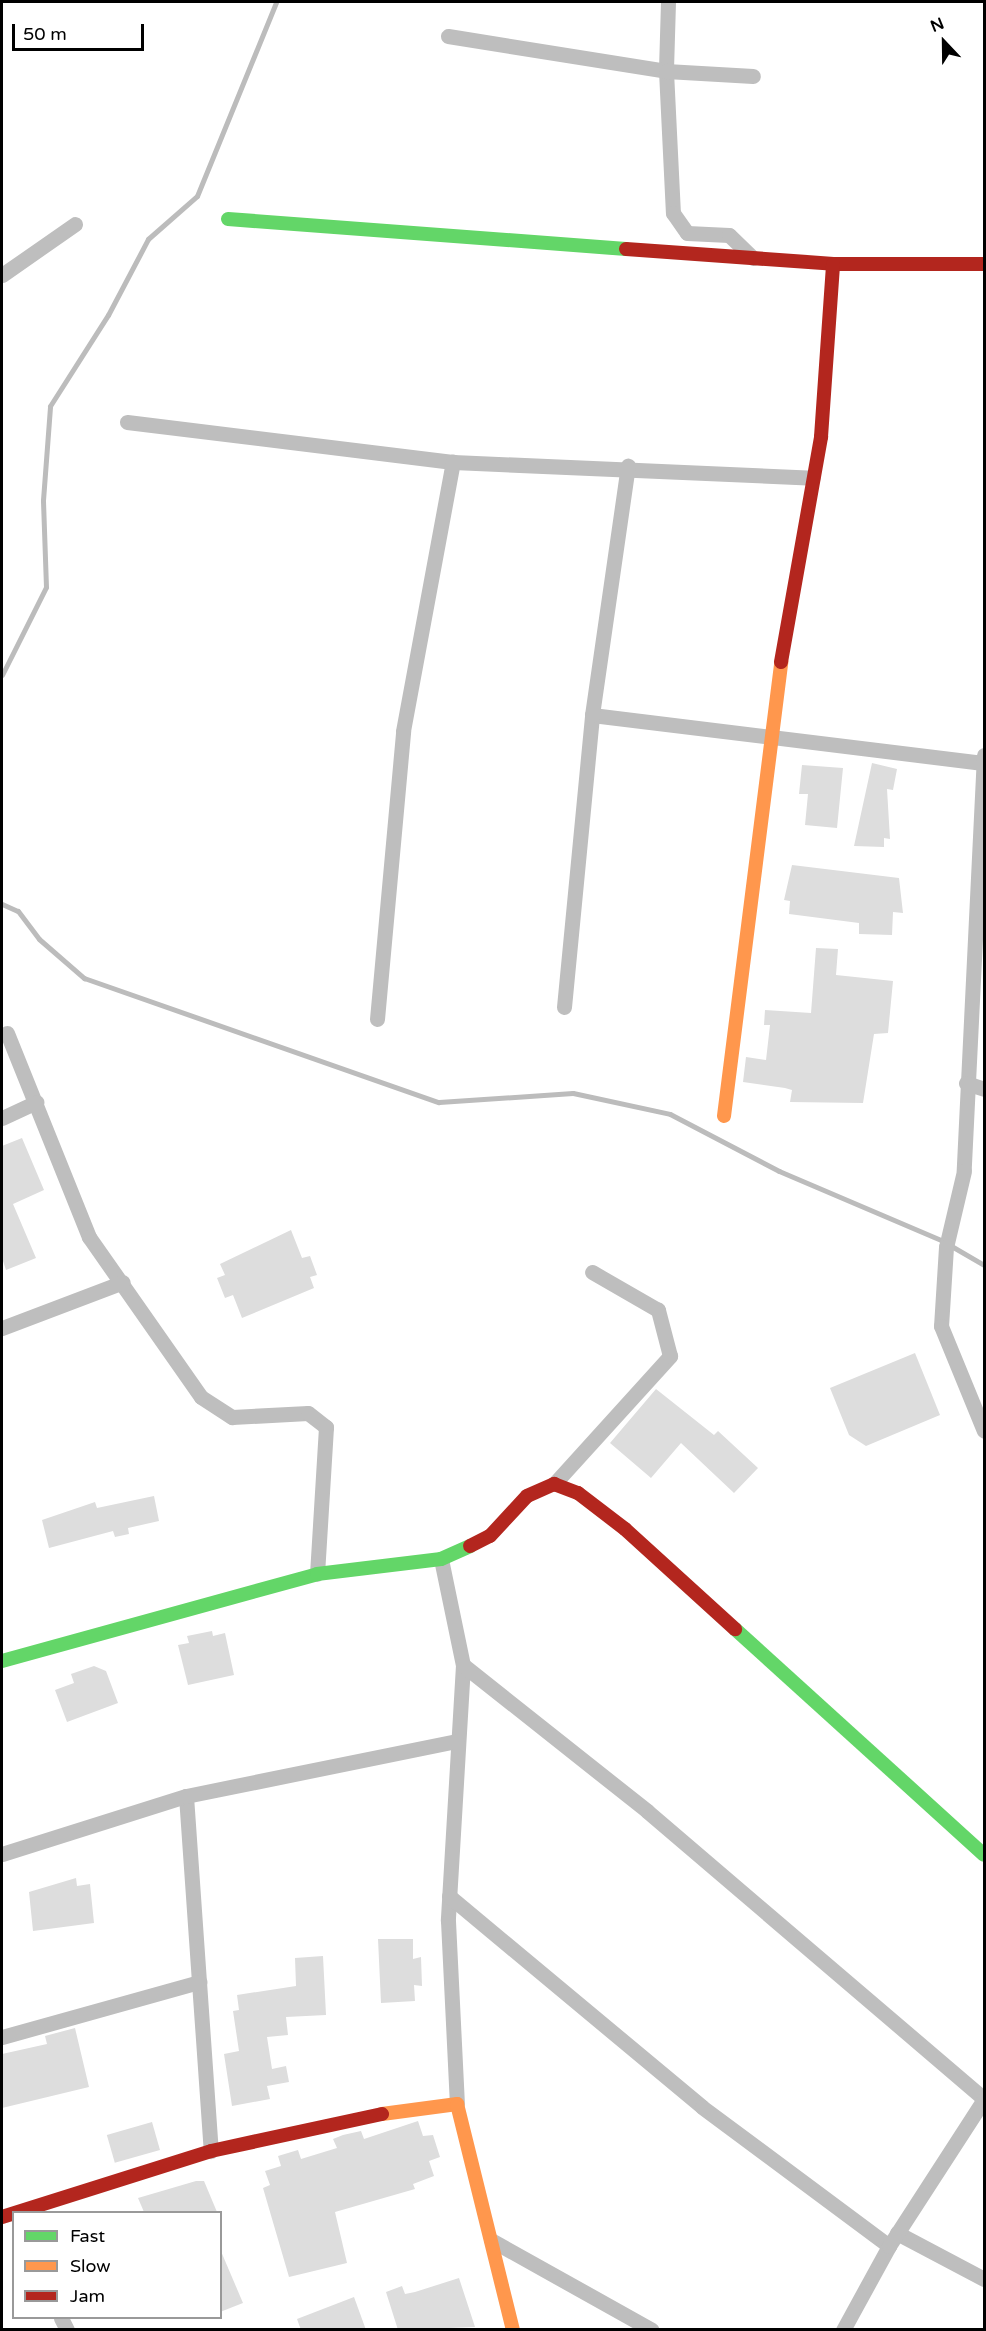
<!DOCTYPE html>
<html>
<head>
<meta charset="utf-8">
<style>
	body { margin:0 }
	#map { position:relative; width:986px; height:2331px; overflow:hidden; background:#fff; font-family:"Varela Round",sans-serif }
	div>[style] { position:absolute }
	[style*='--x'] { left:calc(var(--x)*1px); top:calc(var(--y)*1px); width:calc(var(--w)*1px); rotate:calc(var(--a)*1deg) }
	.stream>* { height:5px; margin:-2.5px; padding:0 2.5px; transform-origin:2.5px; border-radius:2.5px; background:#bcbcbc }
	.building>* { inset:0; background:#ddd; transform-origin:0 0 }
	.street>* { height:15px; margin:-7.5px; padding:0 7.5px; transform-origin:7.5px; border-radius:7.5px; background:#bebebe }
	.fast>* { height:14px; margin:-7px; padding:0 7px; transform-origin:7px; border-radius:7px; background:#63d668 }
	.slow>* { height:14px; margin:-7px; padding:0 7px; transform-origin:7px; border-radius:7px; background:#ff974d }
	.jam>* { height:14px; margin:-7px; padding:0 7px; transform-origin:7px; border-radius:7px; background:#b3261e }
	span { translate:-50% -50%; white-space:nowrap; text-align:center; line-height:1.15; -webkit-text-stroke:6px #fff; paint-order:stroke }
	.frame { position:absolute; inset:0; border:3px solid #000; pointer-events:none }
	.legend { position:absolute; left:12px; top:2211px; width:210px; height:108px; box-sizing:border-box; background:#fff; border:2px solid #999; margin:0; padding:8px 10px; list-style:none; font-size:18px; color:#000 }
	.legend li { display:flex; align-items:center; gap:12px; height:30px }
	.legend b { width:30px; border:2px solid #999 }
	.north { position:absolute; left:914px; top:12px; width:60px; height:60px; -webkit-text-stroke:4px #fff; paint-order:stroke; rotate:338deg; font-size:16px; font-weight:700; line-height:24px; text-align:center; color:#000 }
	.north::after { content:''; display:block; margin:auto; width:21px; height:27px; background:#000; clip-path:polygon(50% 0,100% 100%,50% 72%,0 100%) }
	.scale { position:absolute; left:12px; top:24px; width:132px; height:27px; box-sizing:border-box; border:3px solid #000; border-top:0; padding-left:8px; font-size:18px; line-height:21px; white-space:nowrap; color:#000; -webkit-text-stroke:4px #fff; paint-order:stroke }
</style>
</head>
<body>
<div id="map">
	<div class="stream">
		<div style="--x:2;--y:675;--w:98;--a:-63.4"></div>
		<div style="--x:46;--y:587;--w:87;--a:-92"></div>
		<div style="--x:43;--y:500;--w:94;--a:-85.7"></div>
		<div style="--x:50;--y:406;--w:108;--a:-57.5"></div>
		<div style="--x:108;--y:315;--w:86;--a:-62.2"></div>
		<div style="--x:148;--y:239;--w:65;--a:-41.3"></div>
		<div style="--x:197;--y:196;--w:209;--a:-67.8"></div>
		<div style="--x:2;--y:904;--w:17;--a:24"></div>
		<div style="--x:18;--y:911;--w:35;--a:53"></div>
		<div style="--x:39;--y:939;--w:60;--a:40.9"></div>
		<div style="--x:84;--y:978;--w:376;--a:19.3"></div>
		<div style="--x:439;--y:1102;--w:134;--a:-3.8"></div>
		<div style="--x:573;--y:1093;--w:99;--a:12.2"></div>
		<div style="--x:670;--y:1114;--w:123;--a:27.6"></div>
		<div style="--x:779;--y:1171;--w:176;--a:23.1"></div>
		<div style="--x:941;--y:1240;--w:50;--a:30.2"></div>
	</div>
	<div class="building">
		<div style="clip-path:polygon(872px 763px,897px 769px,893px 790px,887px 789px,890px 839px,884px 838px,884px 847px,854px 846px)"></div>
		<div style="clip-path:polygon(802px 765px,843px 768px,837px 828px,805px 825px,808px 794px,799px 794px)"></div>
		<div style="clip-path:polygon(792px 865px,899px 878px,903px 913px,893px 912px,892px 935px,859px 934px,859px 923px,789px 914px,790px 901px,784px 900px)"></div>
		<div style="clip-path:polygon(816px 948px,838px 949px,836px 975px,893px 981px,888px 1033px,874px 1034px,863px 1103px,790px 1102px,792px 1090px,785px 1088px,743px 1082px,746px 1057px,766px 1060px,770px 1025px,764px 1025px,765px 1010px,811px 1013px)"></div>
		<div style="clip-path:polygon(22px 1138px,44px 1190px,13px 1204px,36px 1258px,6px 1270px,2px 1258px,2px 1146px)"></div>
		<div style="clip-path:polygon(291px 1230px,302px 1258px,310px 1256px,317px 1275px,310px 1277px,314px 1288px,242px 1318px,233px 1295px,225px 1298px,217px 1278px,225px 1275px,220px 1264px)"></div>
		<div style="clip-path:polygon(915px 1353px,940px 1415px,866px 1446px,849px 1435px,830px 1388px)"></div>
		<div style="clip-path:polygon(656px 1389px,714px 1435px,718px 1431px,758px 1468px,734px 1493px,681px 1443px,651px 1478px,610px 1443px)"></div>
		<div style="clip-path:polygon(154px 1496px,159px 1521px,128px 1528px,129px 1534px,115px 1537px,113px 1531px,49px 1548px,42px 1520px,95px 1502px,97px 1508px)"></div>
		<div style="clip-path:polygon(212px 1631px,213px 1636px,225px 1633px,234px 1675px,188px 1685px,178px 1645px,189px 1643px,187px 1636px)"></div>
		<div style="clip-path:polygon(94px 1666px,106px 1671px,118px 1703px,67px 1722px,55px 1690px,74px 1683px,71px 1674px)"></div>
		<div style="clip-path:polygon(76px 1878px,77px 1886px,90px 1884px,94px 1923px,33px 1931px,29px 1892px)"></div>
		<div style="clip-path:polygon(378px 1939px,413px 1939px,413px 1959px,421px 1957px,422px 1986px,414px 1985px,415px 2001px,381px 2003px)"></div>
		<div style="clip-path:polygon(323px 1956px,326px 2015px,286px 2017px,288px 2035px,267px 2037px,272px 2069px,286px 2066px,289px 2082px,267px 2086px,270px 2099px,232px 2106px,224px 2054px,239px 2051px,233px 2011px,239px 2010px,237px 1995px,296px 1986px,295px 1958px)"></div>
		<div style="clip-path:polygon(75px 2028px,89px 2087px,2px 2108px,2px 2054px,47px 2044px,45px 2036px)"></div>
		<div style="clip-path:polygon(418px 2121px,423px 2136px,433px 2135px,440px 2157px,429px 2161px,434px 2176px,413px 2184px,415px 2189px,335px 2212px,347px 2263px,289px 2277px,263px 2188px,270px 2185px,265px 2171px,281px 2166px,278px 2156px,298px 2150px,301px 2159px,337px 2148px,333px 2139px,343px 2135px,361px 2131px,364px 2139px)"></div>
		<div style="left:152px;top:2122px;width:29px;height:47px;rotate:74deg"></div>
		<div style="clip-path:polygon(196px 2181px,204px 2181px,217px 2212px,144px 2212px,138px 2198px)"></div>
		<div style="clip-path:polygon(220px 2249px,243px 2303px,220px 2312px)"></div>
		<div style="clip-path:polygon(459px 2278px,475px 2327px,398px 2330px,386px 2292px,402px 2286px,405px 2294px,415px 2292px)"></div>
		<div style="clip-path:polygon(354px 2297px,366px 2330px,301px 2330px,297px 2319px)"></div>
	</div>
	<div class="street">
		<div style="--x:668;--y:2;--w:69;--a:91.7"></div>
		<div style="--x:666;--y:71;--w:142;--a:87.2"></div>
		<div style="--x:673;--y:213;--w:24;--a:55"></div>
		<div style="--x:687;--y:233;--w:42;--a:2.7"></div>
		<div style="--x:729;--y:235;--w:33;--a:44"></div>
		<div style="--x:448;--y:36;--w:221;--a:9.1"></div>
		<div style="--x:666;--y:71;--w:87;--a:3.3"></div>
		<div style="--x:2;--y:275;--w:89;--a:-34.9"></div>
		<div style="--x:127;--y:422;--w:328;--a:7"></div>
		<div style="--x:453;--y:462;--w:360;--a:2.5"></div>
		<div style="--x:592;--y:715;--w:394;--a:7"></div>
		<div style="--x:984;--y:755;--w:416;--a:92.8"></div>
		<div style="--x:964;--y:1171;--w:78;--a:103.3"></div>
		<div style="--x:946;--y:1247;--w:79;--a:93.6"></div>
		<div style="--x:941;--y:1326;--w:113;--a:67.7"></div>
		<div style="--x:564;--y:1007;--w:293;--a:-84.5"></div>
		<div style="--x:592;--y:715;--w:252;--a:-81.8"></div>
		<div style="--x:377;--y:1019;--w:289;--a:-84.8"></div>
		<div style="--x:403;--y:731;--w:274;--a:-79.5"></div>
		<div style="--x:7;--y:1033;--w:220;--a:68.1"></div>
		<div style="--x:89;--y:1237;--w:195;--a:55"></div>
		<div style="--x:201;--y:1397;--w:37;--a:33"></div>
		<div style="--x:232;--y:1417;--w:76;--a:-3"></div>
		<div style="--x:308;--y:1413;--w:23;--a:38"></div>
		<div style="--x:326;--y:1427;--w:147;--a:93.5"></div>
		<div style="--x:966;--y:1083;--w:19;--a:18"></div>
		<div style="--x:2;--y:1118;--w:38;--a:-25"></div>
		<div style="--x:2;--y:1328;--w:129;--a:-20.8"></div>
		<div style="--x:554;--y:1484;--w:173;--a:-47.8"></div>
		<div style="--x:670;--y:1356;--w:48;--a:-104.6"></div>
		<div style="--x:658;--y:1310;--w:76;--a:-150.1"></div>
		<div style="--x:441;--y:1559;--w:108;--a:78.3"></div>
		<div style="--x:463;--y:1665;--w:256;--a:93.4"></div>
		<div style="--x:448;--y:1921;--w:183;--a:87.2"></div>
		<div style="--x:463;--y:1665;--w:235;--a:38.4"></div>
		<div style="--x:647;--y:1811;--w:443;--a:40.5"></div>
		<div style="--x:186;--y:1796;--w:356;--a:86"></div>
		<div style="--x:2;--y:1854;--w:193;--a:-17.5"></div>
		<div style="--x:186;--y:1796;--w:276;--a:-11.5"></div>
		<div style="--x:449;--y:1896;--w:329;--a:39.8"></div>
		<div style="--x:702;--y:2107;--w:233;--a:36.6"></div>
		<div style="--x:2;--y:2037;--w:205;--a:-15.6"></div>
		<div style="--x:897;--y:2233;--w:98;--a:27.9"></div>
		<div style="--x:491;--y:2240;--w:184;--a:29.2"></div>
		<div style="--x:61;--y:2318;--w:13;--a:63"></div>
		<div style="--x:843;--y:2330;--w:96;--a:-61.3"></div>
		<div style="--x:889;--y:2246;--w:175;--a:-57.1"></div>
	</div>
	<div class="fast">
		<div style="--x:228;--y:219;--w:399;--a:4.3"></div>
		<div style="--x:735;--y:1629;--w:336;--a:42.2"></div>
		<div style="--x:2;--y:1661;--w:327;--a:-15.4"></div>
		<div style="--x:317;--y:1574;--w:125;--a:-6.9"></div>
		<div style="--x:441;--y:1559;--w:32;--a:-24"></div>
	</div>
	<div class="slow">
		<div style="--x:724;--y:1116;--w:458;--a:-82.8"></div>
		<div style="--x:382;--y:2114;--w:76;--a:-7.6"></div>
		<div style="--x:457;--y:2104;--w:233;--a:76.1"></div>
	</div>
	<div class="jam">
		<div style="--x:626;--y:249;--w:208;--a:4.1"></div>
		<div style="--x:833;--y:264;--w:151;--a:0"></div>
		<div style="--x:781;--y:662;--w:229;--a:-79.9"></div>
		<div style="--x:821;--y:437;--w:173;--a:-86"></div>
		<div style="--x:470;--y:1546;--w:22;--a:-27"></div>
		<div style="--x:490;--y:1536;--w:54;--a:-47.2"></div>
		<div style="--x:527;--y:1496;--w:30;--a:-24"></div>
		<div style="--x:554;--y:1484;--w:26;--a:21"></div>
		<div style="--x:578;--y:1493;--w:59;--a:37.5"></div>
		<div style="--x:625;--y:1529;--w:149;--a:42.3"></div>
		<div style="--x:2;--y:2217;--w:219;--a:-17.5"></div>
		<div style="--x:211;--y:2151;--w:175;--a:-12.2"></div>
	</div>
	<div class="frame"></div>
	<ul class="legend">
	<li><b style="height:8px;background:#63d668"></b>Fast</li>
	<li><b style="height:8px;background:#ff974d"></b>Slow</li>
	<li><b style="height:8px;background:#b3261e"></b>Jam</li>
	</ul>
	<div class="north">N</div>
	<div class="scale">50 m</div>
</div>
</body>
</html>
